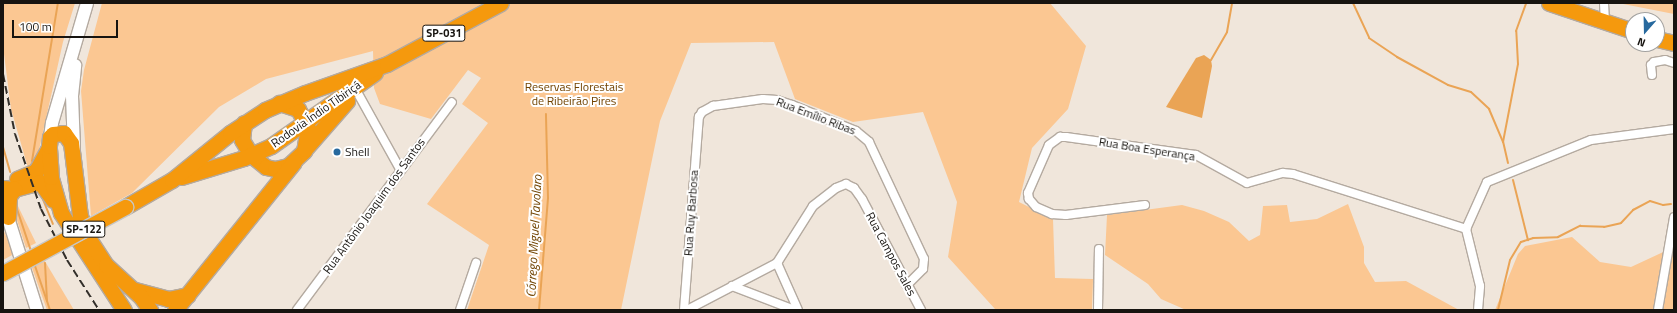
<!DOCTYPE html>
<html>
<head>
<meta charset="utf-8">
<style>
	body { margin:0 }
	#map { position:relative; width:1677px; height:313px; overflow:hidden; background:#f0e6db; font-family:"Titillium Web",sans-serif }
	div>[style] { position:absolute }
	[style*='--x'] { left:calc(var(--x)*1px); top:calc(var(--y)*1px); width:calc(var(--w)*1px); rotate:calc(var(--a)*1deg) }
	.green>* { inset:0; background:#fbc792 }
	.water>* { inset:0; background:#eaa455 }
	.stream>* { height:2px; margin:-1px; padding:0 1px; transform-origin:1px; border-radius:1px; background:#eaa455 }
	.roads { filter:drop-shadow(1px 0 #b4aaa0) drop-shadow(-1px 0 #b4aaa0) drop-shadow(0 1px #b4aaa0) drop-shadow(0 -1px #b4aaa0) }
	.street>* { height:8px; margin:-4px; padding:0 4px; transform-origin:4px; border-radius:4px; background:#fff }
	.secondary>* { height:12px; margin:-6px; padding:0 6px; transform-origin:6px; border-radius:6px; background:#fff }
	.highway>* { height:15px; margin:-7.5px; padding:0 7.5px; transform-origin:7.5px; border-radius:7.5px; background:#f5990d }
	.rail>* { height:2px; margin-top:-1px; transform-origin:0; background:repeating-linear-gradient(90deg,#322e29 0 8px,transparent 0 12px) }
	.bridges { filter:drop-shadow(1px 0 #c7c7c6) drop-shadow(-1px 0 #c7c7c6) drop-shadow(0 1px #c7c7c6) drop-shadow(0 -1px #c7c7c6) }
	.highway-bridge>* { height:15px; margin:-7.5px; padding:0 7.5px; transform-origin:7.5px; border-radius:7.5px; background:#f5990d }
	.dots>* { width:11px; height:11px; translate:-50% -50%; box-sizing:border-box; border:2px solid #fff; border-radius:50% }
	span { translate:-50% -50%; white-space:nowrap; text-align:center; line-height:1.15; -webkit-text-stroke:4px #fff; paint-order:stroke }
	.shield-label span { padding:1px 3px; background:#fff; border:1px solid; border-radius:3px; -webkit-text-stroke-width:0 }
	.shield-label { font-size:11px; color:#171410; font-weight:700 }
	.park-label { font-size:12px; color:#714301 }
	.street-label { font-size:12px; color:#171410 }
	.poi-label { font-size:12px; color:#171410 }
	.left { translate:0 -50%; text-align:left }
	.water-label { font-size:13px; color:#704300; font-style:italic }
	.frame { position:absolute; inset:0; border:4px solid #171410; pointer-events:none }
	.north { position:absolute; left:1625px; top:12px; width:40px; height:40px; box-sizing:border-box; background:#fff; border:1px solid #a2a19f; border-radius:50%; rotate:200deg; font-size:11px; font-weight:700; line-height:16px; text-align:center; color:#171410 }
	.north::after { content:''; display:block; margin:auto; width:14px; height:18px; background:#27699e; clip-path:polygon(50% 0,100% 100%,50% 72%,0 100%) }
	.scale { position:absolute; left:12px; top:20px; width:106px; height:18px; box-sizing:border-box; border:2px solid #171410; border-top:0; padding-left:5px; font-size:12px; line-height:14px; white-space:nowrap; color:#171410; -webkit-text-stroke:3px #fff; paint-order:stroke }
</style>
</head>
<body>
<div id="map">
	<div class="green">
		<div style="clip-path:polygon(3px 3px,75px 3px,63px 42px,37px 159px,28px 168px,11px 109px,3px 46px)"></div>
		<div style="clip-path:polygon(102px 3px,1050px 3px,1086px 46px,1068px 109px,1032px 148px,1019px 202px,1053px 219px,1055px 278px,1093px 279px,1092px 310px,995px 309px,948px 257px,957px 202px,923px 112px,853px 122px,795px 99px,774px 42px,691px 43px,660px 121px,621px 310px,467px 310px,489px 245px,427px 204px,488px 123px,462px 104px,481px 78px,468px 70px,431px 119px,380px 104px,374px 88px,373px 51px,266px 79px,219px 107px,132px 193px,91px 216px,81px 91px,84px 70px)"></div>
		<div style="clip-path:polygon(1618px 3px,1674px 3px,1674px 14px)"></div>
		<div style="clip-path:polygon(15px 200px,36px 243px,26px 248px,14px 211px)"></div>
		<div style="clip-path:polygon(1348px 204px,1364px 247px,1364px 263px,1375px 282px,1406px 281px,1459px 310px,1186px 310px,1161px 299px,1148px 284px,1105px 255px,1107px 215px,1182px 205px,1204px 211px,1229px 222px,1249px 241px,1260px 235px,1263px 206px,1287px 205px,1290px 222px,1317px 219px)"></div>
		<div style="clip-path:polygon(3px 229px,14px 254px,3px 260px)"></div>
		<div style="clip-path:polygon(1572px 237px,1600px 262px,1631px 267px,1674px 247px,1674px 310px,1495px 310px,1518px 254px,1525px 246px)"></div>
		<div style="clip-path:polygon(43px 258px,74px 310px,47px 310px,31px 265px)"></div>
	</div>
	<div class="water">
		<div style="clip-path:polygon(1204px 55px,1211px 60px,1212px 66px,1202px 118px,1166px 107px,1196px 58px)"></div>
	</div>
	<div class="stream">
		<div style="--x:1353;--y:3;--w:38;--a:65"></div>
		<div style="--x:1369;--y:38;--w:34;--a:34"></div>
		<div style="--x:1397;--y:57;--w:58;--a:28.8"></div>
		<div style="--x:1448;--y:85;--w:24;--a:17"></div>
		<div style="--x:1471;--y:92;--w:25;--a:43"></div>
		<div style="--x:1489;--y:109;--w:36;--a:67"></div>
		<div style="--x:1211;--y:60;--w:32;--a:-60"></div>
		<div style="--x:1227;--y:32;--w:29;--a:-80"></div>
		<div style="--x:3;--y:147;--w:26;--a:74"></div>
		<div style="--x:32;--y:161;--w:160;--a:-80.7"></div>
		<div style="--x:1508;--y:163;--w:22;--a:-103"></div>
		<div style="--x:1503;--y:142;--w:79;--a:-79.1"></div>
		<div style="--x:1518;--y:64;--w:33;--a:-93"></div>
		<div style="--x:1516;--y:31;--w:30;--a:-70"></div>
		<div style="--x:1513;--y:180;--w:62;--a:76"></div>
		<div style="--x:42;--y:197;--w:29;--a:68"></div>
		<div style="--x:16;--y:206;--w:47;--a:71.6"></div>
		<div style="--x:34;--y:263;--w:40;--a:71.1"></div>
		<div style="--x:45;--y:263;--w:38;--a:87"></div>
		<div style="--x:47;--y:301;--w:9;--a:72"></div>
		<div style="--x:539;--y:310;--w:112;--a:-85.4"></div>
		<div style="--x:548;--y:198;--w:84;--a:-91.4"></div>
		<div style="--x:1498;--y:310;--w:51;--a:-76.5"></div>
		<div style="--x:1510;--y:260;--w:21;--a:-59"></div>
		<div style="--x:1521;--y:242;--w:13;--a:-18"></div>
		<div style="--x:1533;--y:238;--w:25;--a:-2"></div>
		<div style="--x:1558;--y:237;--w:25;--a:-27"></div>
		<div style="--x:1580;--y:226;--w:24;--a:2"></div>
		<div style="--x:1604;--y:227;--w:17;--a:-13"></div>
		<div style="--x:1621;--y:223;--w:18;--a:-47"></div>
		<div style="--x:1633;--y:210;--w:19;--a:-28"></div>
		<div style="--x:1650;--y:201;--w:14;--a:17"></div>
		<div style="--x:1663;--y:205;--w:8;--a:-7"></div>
	</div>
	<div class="roads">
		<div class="street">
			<div style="--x:1604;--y:3;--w:19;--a:87"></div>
			<div style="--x:1652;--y:75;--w:10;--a:-96"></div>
			<div style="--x:1651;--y:65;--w:4;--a:-45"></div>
			<div style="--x:1654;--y:62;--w:11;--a:-10"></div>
			<div style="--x:1665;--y:60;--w:9;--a:18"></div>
			<div style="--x:356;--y:90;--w:90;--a:60.9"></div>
			<div style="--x:1145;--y:205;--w:80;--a:172.8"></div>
			<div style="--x:1066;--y:215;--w:14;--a:-176"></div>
			<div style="--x:1052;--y:214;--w:17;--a:-156"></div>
			<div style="--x:1036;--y:207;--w:11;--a:-131"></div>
			<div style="--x:1029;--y:199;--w:6;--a:-99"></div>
			<div style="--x:1028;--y:193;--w:52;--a:-66.4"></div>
			<div style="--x:1049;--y:145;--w:14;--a:-36"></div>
			<div style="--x:1060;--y:137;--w:6;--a:0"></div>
			<div style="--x:1066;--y:137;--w:131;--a:7.9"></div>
			<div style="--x:1196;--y:155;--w:58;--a:28.8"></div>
			<div style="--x:1247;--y:183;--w:37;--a:-16"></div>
			<div style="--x:1283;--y:173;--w:10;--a:6"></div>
			<div style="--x:1293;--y:174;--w:182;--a:17.6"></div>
			<div style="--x:777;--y:263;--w:51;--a:65.9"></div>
			<div style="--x:732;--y:286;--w:67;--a:20.9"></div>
			<div style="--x:297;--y:310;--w:259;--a:-53.3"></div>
			<div style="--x:460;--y:310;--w:50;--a:-71.2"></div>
			<div style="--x:684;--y:310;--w:194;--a:-85.6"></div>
			<div style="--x:699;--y:117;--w:6;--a:-59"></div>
			<div style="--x:702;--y:112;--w:13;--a:-29"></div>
			<div style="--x:713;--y:106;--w:50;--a:-8"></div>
			<div style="--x:763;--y:99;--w:14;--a:4"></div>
			<div style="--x:777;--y:100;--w:16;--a:18"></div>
			<div style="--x:792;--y:105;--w:69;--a:22.1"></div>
			<div style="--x:856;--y:131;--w:17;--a:40"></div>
			<div style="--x:869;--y:142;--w:129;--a:64.8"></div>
			<div style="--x:924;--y:259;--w:10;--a:96"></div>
			<div style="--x:923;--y:269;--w:23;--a:135"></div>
			<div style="--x:687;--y:310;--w:102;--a:-27.6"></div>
			<div style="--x:777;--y:263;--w:67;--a:-57.7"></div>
			<div style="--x:813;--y:206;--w:29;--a:-38"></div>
			<div style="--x:836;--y:188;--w:11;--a:-22"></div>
			<div style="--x:846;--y:184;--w:9;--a:27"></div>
			<div style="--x:854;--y:188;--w:14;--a:54"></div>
			<div style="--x:862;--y:199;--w:126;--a:62"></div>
			<div style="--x:1098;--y:310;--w:61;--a:-89.1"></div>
			<div style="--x:1478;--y:310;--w:24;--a:-85"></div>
			<div style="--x:1480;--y:286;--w:59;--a:-103.8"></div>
			<div style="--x:1466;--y:229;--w:51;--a:-65.9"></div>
			<div style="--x:1487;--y:182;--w:112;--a:-22"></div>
			<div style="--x:1591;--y:140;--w:84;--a:-7.5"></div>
			<div style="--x:1658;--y:310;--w:94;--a:-80.2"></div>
		</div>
		<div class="secondary">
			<div style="--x:50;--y:137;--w:14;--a:-82"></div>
			<div style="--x:52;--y:123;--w:125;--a:-73.7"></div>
			<div style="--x:74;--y:148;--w:52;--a:-92.2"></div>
			<div style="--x:72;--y:96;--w:31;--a:-84"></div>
			<div style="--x:5;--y:208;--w:107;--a:72.6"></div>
		</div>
		<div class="highway">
			<div style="--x:1549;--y:3;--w:89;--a:18.4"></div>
			<div style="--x:1657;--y:39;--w:17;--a:13"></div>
			<div style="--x:244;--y:123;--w:17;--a:97"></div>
			<div style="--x:242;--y:140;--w:17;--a:59"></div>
			<div style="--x:251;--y:155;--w:19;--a:39"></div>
			<div style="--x:266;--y:167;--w:9;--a:13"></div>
			<div style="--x:275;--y:169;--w:13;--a:-13"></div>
			<div style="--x:288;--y:166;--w:22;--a:-43"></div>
			<div style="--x:304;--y:151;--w:23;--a:-80"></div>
			<div style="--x:308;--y:128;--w:21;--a:-118"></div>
			<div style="--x:298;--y:109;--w:20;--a:-162"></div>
			<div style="--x:305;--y:149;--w:64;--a:-48.8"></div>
			<div style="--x:181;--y:177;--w:66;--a:-16.8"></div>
			<div style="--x:244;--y:158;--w:30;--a:-24"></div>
			<div style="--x:271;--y:146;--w:127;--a:-35.1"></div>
			<div style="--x:17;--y:179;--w:21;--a:-23"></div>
			<div style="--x:36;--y:171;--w:25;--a:-61"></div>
			<div style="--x:3;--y:188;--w:11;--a:5"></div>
			<div style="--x:14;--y:189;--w:27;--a:-15"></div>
			<div style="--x:40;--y:182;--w:22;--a:54"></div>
			<div style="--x:125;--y:207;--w:54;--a:-29.9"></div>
			<div style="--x:172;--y:180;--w:75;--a:-39"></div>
			<div style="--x:230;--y:133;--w:42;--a:-33.3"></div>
			<div style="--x:265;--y:110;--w:43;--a:-23"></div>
			<div style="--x:305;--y:93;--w:87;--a:-19.5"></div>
			<div style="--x:387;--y:64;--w:129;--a:-28.2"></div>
			<div style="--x:8;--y:217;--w:21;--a:-87"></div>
			<div style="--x:9;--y:196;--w:9;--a:-54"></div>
			<div style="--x:135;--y:290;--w:34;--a:15"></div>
			<div style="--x:168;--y:299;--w:20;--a:-11"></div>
			<div style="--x:124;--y:310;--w:116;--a:-123"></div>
			<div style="--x:61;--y:213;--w:37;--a:-106"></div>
			<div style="--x:51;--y:177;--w:31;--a:-94"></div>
			<div style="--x:49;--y:146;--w:9;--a:-84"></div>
			<div style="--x:50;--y:137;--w:4;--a:-45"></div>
			<div style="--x:53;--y:134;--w:11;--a:-5"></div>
			<div style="--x:64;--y:133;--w:12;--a:55"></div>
			<div style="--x:71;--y:143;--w:74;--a:83"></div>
			<div style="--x:80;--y:216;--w:25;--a:69"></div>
			<div style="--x:89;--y:239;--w:31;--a:57"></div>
			<div style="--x:106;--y:265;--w:47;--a:42.4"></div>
			<div style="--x:141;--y:297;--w:16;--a:55"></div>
			<div style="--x:175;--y:310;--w:190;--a:-51.2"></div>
		</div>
	</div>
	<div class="rail">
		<div style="--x:3;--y:74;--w:61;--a:78.7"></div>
		<div style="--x:15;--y:134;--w:79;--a:70.9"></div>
		<div style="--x:41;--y:209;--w:57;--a:63"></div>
		<div style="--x:67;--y:260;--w:59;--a:57.4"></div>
	</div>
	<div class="bridges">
		<div class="highway-bridge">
			<div style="--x:3;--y:273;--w:139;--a:-28.4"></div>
		</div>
	</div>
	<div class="dots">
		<div style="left:337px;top:152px;background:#27699e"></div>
	</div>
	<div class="shield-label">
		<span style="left:444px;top:33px">SP-031</span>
		<span style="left:84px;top:229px">SP-122</span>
	</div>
	<div class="park-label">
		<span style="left:574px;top:94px">Reservas Florestais<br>de Ribeirão Pires</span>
	</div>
	<div class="street-label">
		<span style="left:316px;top:114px;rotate:-35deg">Rodovia Índio Tibiriçá</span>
		<span style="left:816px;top:116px;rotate:21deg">Rua Emílio Ribas</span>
		<span style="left:1147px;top:149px;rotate:9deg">Rua Boa Esperança</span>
		<span style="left:374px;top:206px;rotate:-54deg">Rua Antônio Joaquim dos Santos</span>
		<span style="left:691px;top:213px;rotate:-86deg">Rua Ruy Barbosa</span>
		<span style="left:891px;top:254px;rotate:62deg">Rua Campos Sales</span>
	</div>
	<div class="poi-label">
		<span class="left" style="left:345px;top:152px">Shell</span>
	</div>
	<div class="water-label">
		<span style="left:534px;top:236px;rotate:-87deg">Córrego Miguel Tavolaro</span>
	</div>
	<div class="frame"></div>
	<div class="north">N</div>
	<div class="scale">100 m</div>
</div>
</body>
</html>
